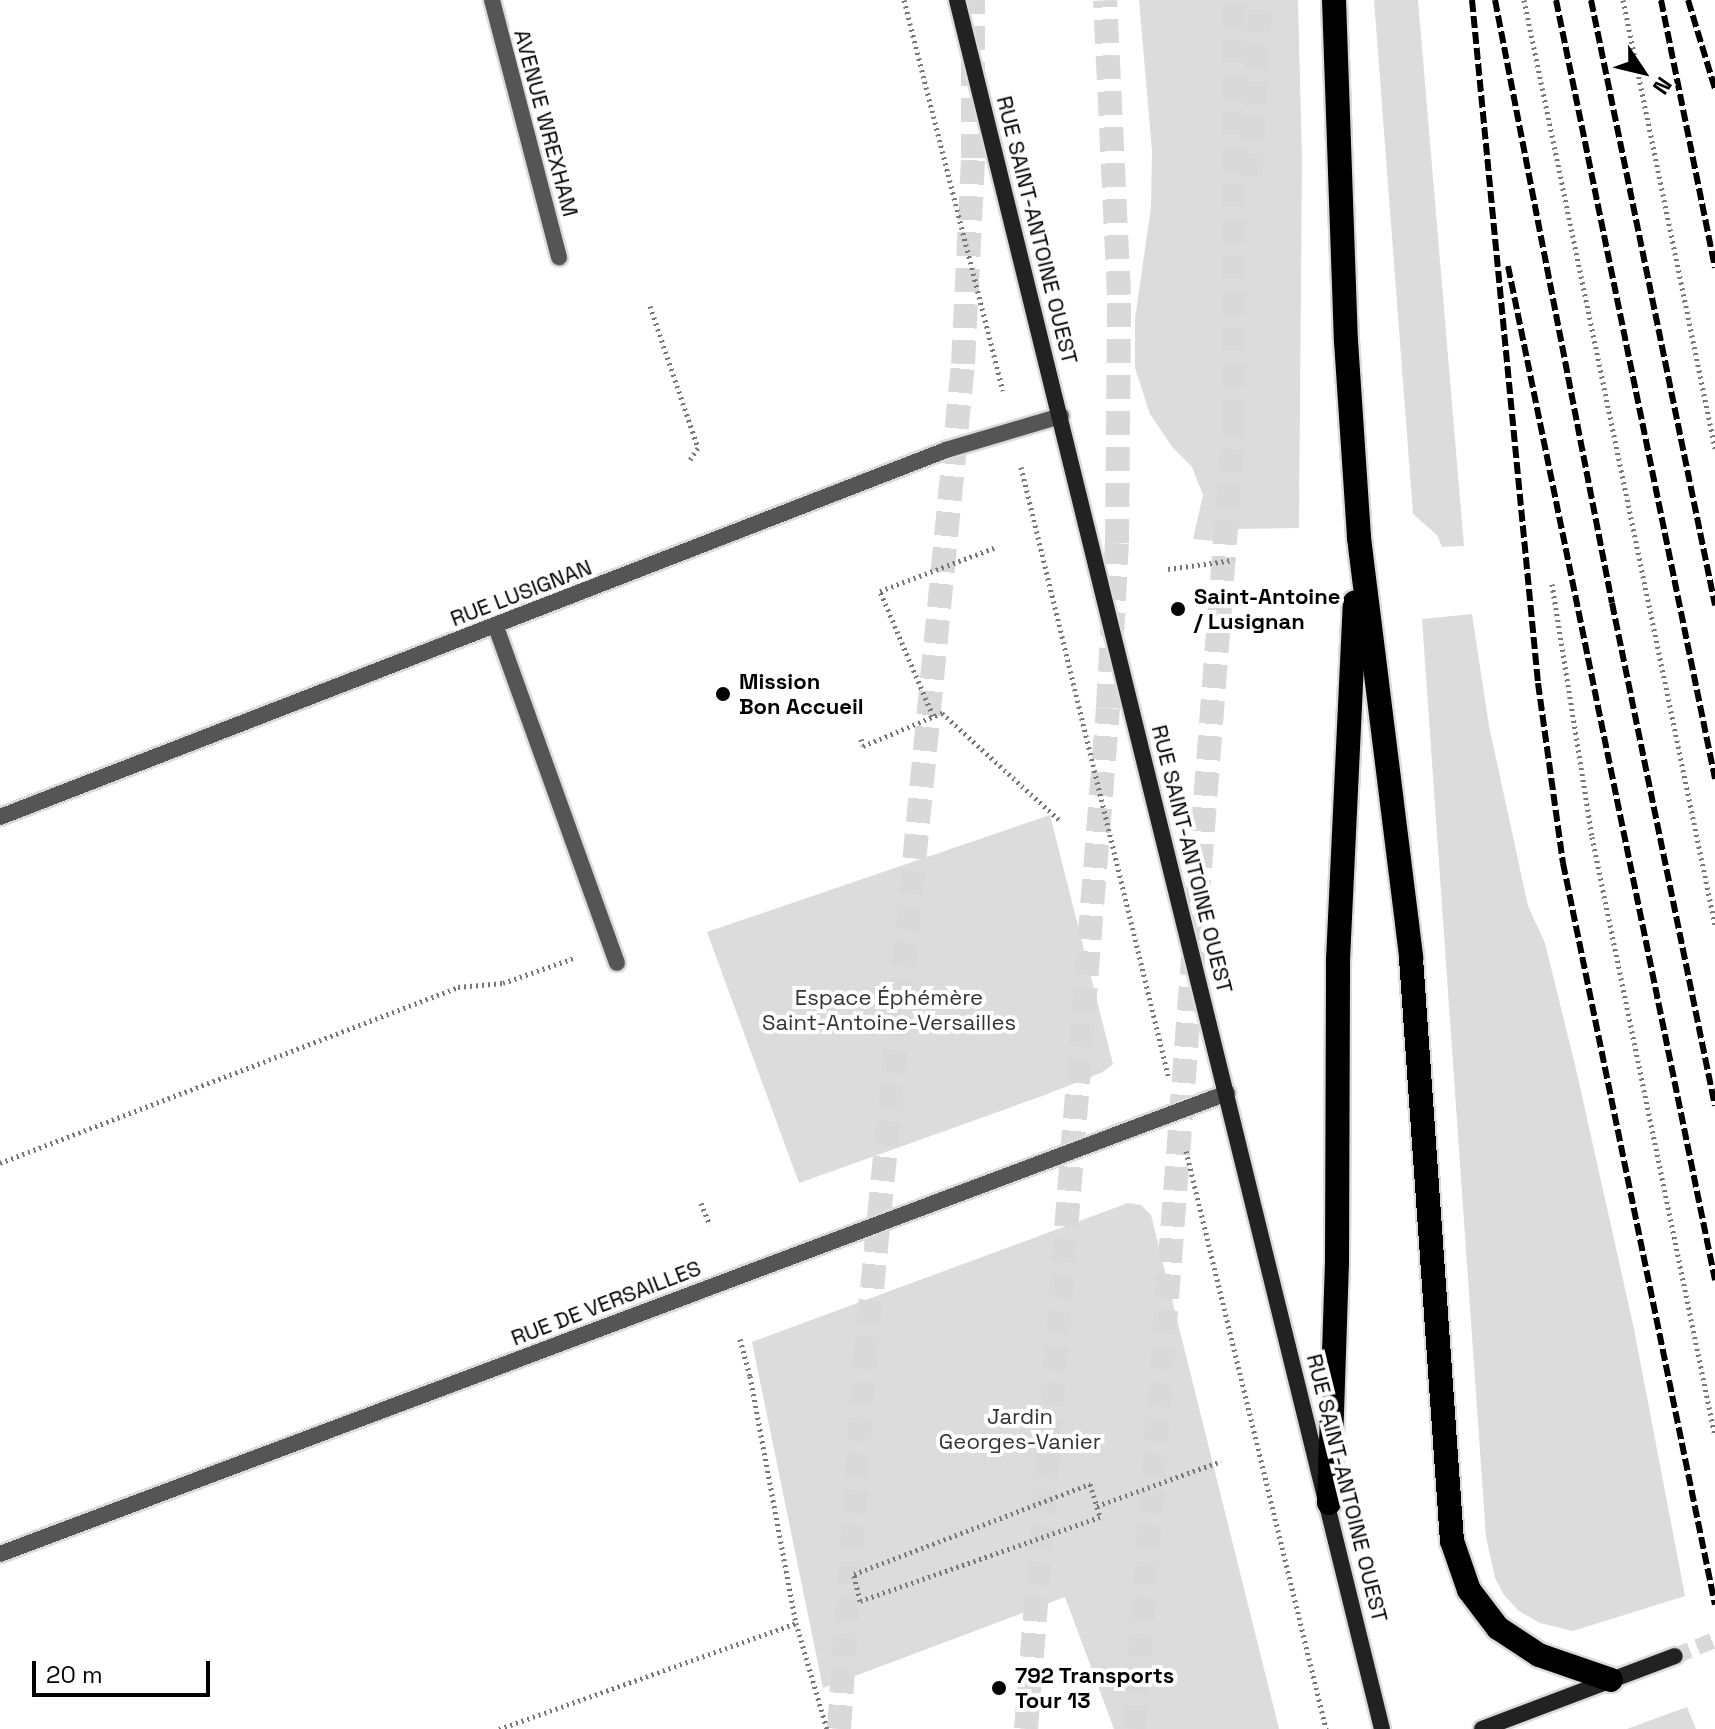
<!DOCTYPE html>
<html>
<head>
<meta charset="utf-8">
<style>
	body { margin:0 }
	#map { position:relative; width:1715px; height:1729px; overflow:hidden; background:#fff; font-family:"Space Grotesk",sans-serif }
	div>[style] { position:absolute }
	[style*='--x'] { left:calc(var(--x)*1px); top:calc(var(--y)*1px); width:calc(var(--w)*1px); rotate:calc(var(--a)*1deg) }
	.green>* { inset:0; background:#dcdcdc }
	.secondary-tunnel>* { height:16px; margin-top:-8px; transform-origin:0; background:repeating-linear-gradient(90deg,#d9d9d9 0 16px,transparent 0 24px) }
	.highway-tunnel>* { height:24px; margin-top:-12px; transform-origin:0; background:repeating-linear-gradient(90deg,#d9d9d9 0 24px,transparent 0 36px) }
	.path>* { height:5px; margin-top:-2.5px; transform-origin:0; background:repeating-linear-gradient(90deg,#777 0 2px,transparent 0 6px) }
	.roads { filter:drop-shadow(2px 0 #dbdbdb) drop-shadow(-2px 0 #dbdbdb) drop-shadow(0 2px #dbdbdb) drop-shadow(0 -2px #dbdbdb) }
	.lane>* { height:16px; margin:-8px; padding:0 8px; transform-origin:8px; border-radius:8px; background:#555 }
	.street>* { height:16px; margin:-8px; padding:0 8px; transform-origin:8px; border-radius:8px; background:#555 }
	.secondary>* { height:16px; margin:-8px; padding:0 8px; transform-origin:8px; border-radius:8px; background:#222 }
	.highway>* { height:24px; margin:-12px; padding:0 12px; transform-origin:12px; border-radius:12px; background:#000 }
	.rail>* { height:6px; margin-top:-3px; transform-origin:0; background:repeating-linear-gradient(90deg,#000 0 12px,transparent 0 16px) }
	.dots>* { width:22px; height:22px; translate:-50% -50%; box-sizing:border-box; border:4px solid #fff; border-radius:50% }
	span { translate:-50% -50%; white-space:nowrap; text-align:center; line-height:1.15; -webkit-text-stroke:8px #fff; paint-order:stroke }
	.street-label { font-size:22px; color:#000 }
	.poi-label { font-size:22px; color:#000; font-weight:700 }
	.left { translate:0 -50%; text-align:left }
	.park-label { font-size:22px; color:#333 }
	.north { position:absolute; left:1603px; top:32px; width:80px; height:80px; -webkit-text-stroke:6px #fff; paint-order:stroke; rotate:125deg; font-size:22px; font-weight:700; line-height:32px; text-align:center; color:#000 }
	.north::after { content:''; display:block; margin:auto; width:28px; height:36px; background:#000; clip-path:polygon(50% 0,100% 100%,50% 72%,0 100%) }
	.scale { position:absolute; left:32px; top:1661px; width:178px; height:36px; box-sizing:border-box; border:4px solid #000; border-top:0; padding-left:10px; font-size:24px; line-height:28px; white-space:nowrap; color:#000; -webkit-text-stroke:6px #fff; paint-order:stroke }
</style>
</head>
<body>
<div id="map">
	<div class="green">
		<div style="clip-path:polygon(1139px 0,1298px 0,1302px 159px,1299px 528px,1233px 529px,1233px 543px,1193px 539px,1203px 495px,1192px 467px,1173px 448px,1150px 414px,1135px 368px,1135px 319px,1151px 207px,1152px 151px)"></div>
		<div style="clip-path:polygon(1374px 0,1418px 0,1464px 546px,1442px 547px,1437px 535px,1413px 514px)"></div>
		<div style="clip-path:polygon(1472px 614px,1489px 726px,1528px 906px,1545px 943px,1576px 1069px,1634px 1329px,1685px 1596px,1573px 1631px,1540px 1623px,1519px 1611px,1504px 1595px,1495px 1578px,1486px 1537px,1422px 619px)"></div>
		<div style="clip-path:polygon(1050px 815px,1113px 1064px,1103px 1072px,1045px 1095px,799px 1183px,707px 932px)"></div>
		<div style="clip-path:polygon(1128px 1203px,1141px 1205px,1151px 1215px,1279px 1729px,1114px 1729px,1065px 1597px,823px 1688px,752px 1342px)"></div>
		<div style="clip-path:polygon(1687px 1707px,1696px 1729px,1627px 1729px)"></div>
	</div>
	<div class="secondary-tunnel">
		<div style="--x:1675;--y:1656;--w:43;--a:-21.8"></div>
	</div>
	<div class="highway-tunnel">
		<div style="--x:1250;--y:177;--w:177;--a:-86.4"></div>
		<div style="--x:839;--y:1729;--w:370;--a:-86"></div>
		<div style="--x:865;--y:1360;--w:1001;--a:-84.38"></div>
		<div style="--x:963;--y:364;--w:206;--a:-87.2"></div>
		<div style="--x:973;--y:158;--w:158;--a:-90"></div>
		<div style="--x:1026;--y:1729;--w:1024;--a:-85.41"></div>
		<div style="--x:1108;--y:708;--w:165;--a:-86.9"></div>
		<div style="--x:1117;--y:543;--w:248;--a:-89.5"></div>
		<div style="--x:1119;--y:295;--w:295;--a:-92.7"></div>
		<div style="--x:1134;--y:1729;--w:1310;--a:-85.62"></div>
		<div style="--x:1234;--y:423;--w:423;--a:-90"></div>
	</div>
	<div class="path">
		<div style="--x:904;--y:0;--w:403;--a:75.8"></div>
		<div style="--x:1524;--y:0;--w:945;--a:78.33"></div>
		<div style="--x:1623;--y:0;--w:459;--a:78.4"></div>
		<div style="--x:650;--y:306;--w:150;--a:71.3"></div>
		<div style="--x:698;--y:448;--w:14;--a:124"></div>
		<div style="--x:1021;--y:467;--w:626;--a:76.41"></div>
		<div style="--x:1168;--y:569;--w:66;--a:-7.9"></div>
		<div style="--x:1552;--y:584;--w:256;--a:81"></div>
		<div style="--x:1592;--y:837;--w:611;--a:78.4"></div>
		<div style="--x:933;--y:716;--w:136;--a:-113"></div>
		<div style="--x:880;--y:591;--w:122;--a:-20.7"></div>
		<div style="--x:861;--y:739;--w:7;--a:74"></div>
		<div style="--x:863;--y:746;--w:86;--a:-22.7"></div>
		<div style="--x:942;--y:713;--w:159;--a:42.4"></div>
		<div style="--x:1186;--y:1151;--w:595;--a:76.38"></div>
		<div style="--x:0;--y:1163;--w:491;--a:-21"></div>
		<div style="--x:458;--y:987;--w:45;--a:-5.1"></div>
		<div style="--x:503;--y:983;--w:75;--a:-19.4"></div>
		<div style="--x:701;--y:1203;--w:24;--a:68"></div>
		<div style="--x:740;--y:1339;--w:38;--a:75"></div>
		<div style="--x:750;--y:1376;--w:251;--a:79.5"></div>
		<div style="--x:796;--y:1623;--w:110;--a:73.7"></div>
		<div style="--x:1090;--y:1484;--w:34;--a:73"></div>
		<div style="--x:1100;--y:1517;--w:254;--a:160.7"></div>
		<div style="--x:860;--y:1601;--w:28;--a:-103"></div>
		<div style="--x:854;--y:1574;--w:253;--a:-20.9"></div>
		<div style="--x:1097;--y:1506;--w:132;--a:-19.9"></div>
		<div style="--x:499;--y:1729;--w:315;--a:-19.6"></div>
	</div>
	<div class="roads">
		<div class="lane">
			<div style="--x:492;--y:0;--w:266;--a:75.4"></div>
			<div style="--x:496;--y:627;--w:357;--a:70.2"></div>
		</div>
		<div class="street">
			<div style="--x:0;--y:817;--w:1015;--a:-21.2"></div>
			<div style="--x:946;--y:450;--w:120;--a:-16.5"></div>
			<div style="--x:0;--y:1554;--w:1311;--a:-20.59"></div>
		</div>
		<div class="secondary">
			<div style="--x:957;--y:0;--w:1780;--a:76.19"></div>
			<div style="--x:1482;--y:1729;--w:206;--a:-20.7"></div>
		</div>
		<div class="highway">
			<div style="--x:1334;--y:0;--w:341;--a:88"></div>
			<div style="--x:1346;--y:341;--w:197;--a:86.2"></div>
			<div style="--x:1359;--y:538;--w:423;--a:82.9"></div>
			<div style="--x:1411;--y:958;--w:584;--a:85.98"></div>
			<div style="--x:1452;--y:1541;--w:52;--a:70.9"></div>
			<div style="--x:1469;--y:1590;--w:48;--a:52.7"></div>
			<div style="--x:1498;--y:1628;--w:49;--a:33.4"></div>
			<div style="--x:1539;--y:1655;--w:76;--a:19.1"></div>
			<div style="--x:1329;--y:1503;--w:240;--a:-88.1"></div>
			<div style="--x:1337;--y:1263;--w:303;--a:-89.8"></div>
			<div style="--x:1338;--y:960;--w:358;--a:-87.3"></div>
		</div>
	</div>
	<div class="rail">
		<div style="--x:1472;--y:0;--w:686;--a:84.48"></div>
		<div style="--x:1538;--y:683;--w:182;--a:82.1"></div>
		<div style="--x:1563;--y:863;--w:757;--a:78.42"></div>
		<div style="--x:1495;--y:0;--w:614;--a:79.02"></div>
		<div style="--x:1612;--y:603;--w:513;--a:78.43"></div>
		<div style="--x:1556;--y:0;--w:795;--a:78.46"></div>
		<div style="--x:1591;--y:0;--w:618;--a:78.42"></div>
		<div style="--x:1661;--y:0;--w:273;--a:78.6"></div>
		<div style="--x:1688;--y:0;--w:93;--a:73.1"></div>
		<div style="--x:1508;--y:266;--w:1035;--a:78.46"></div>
	</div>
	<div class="dots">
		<div style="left:1178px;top:609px;background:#000"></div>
		<div style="left:723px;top:694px;background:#000"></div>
		<div style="left:999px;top:1688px;background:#000"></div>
	</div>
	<div class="street-label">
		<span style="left:546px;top:123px;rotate:75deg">AVENUE WREXHAM</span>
		<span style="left:1037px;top:230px;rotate:76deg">RUE SAINT-ANTOINE OUEST</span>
		<span style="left:521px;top:593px;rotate:-21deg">RUE LUSIGNAN</span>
		<span style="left:1192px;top:859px;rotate:76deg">RUE SAINT-ANTOINE OUEST</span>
		<span style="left:606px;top:1303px;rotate:-21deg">RUE DE VERSAILLES</span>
		<span style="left:1347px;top:1488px;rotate:76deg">RUE SAINT-ANTOINE OUEST</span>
	</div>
	<div class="poi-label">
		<span class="left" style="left:1194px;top:609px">Saint-Antoine<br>/ Lusignan</span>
		<span class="left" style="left:739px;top:694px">Mission<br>Bon Accueil</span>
		<span class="left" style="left:1015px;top:1688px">792 Transports<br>Tour 13</span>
	</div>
	<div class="park-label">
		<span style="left:889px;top:1010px">Espace Éphémère<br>Saint-Antoine-Versailles</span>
		<span style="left:1020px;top:1429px">Jardin<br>Georges-Vanier</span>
	</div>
	<div class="north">N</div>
	<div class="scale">20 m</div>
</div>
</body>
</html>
